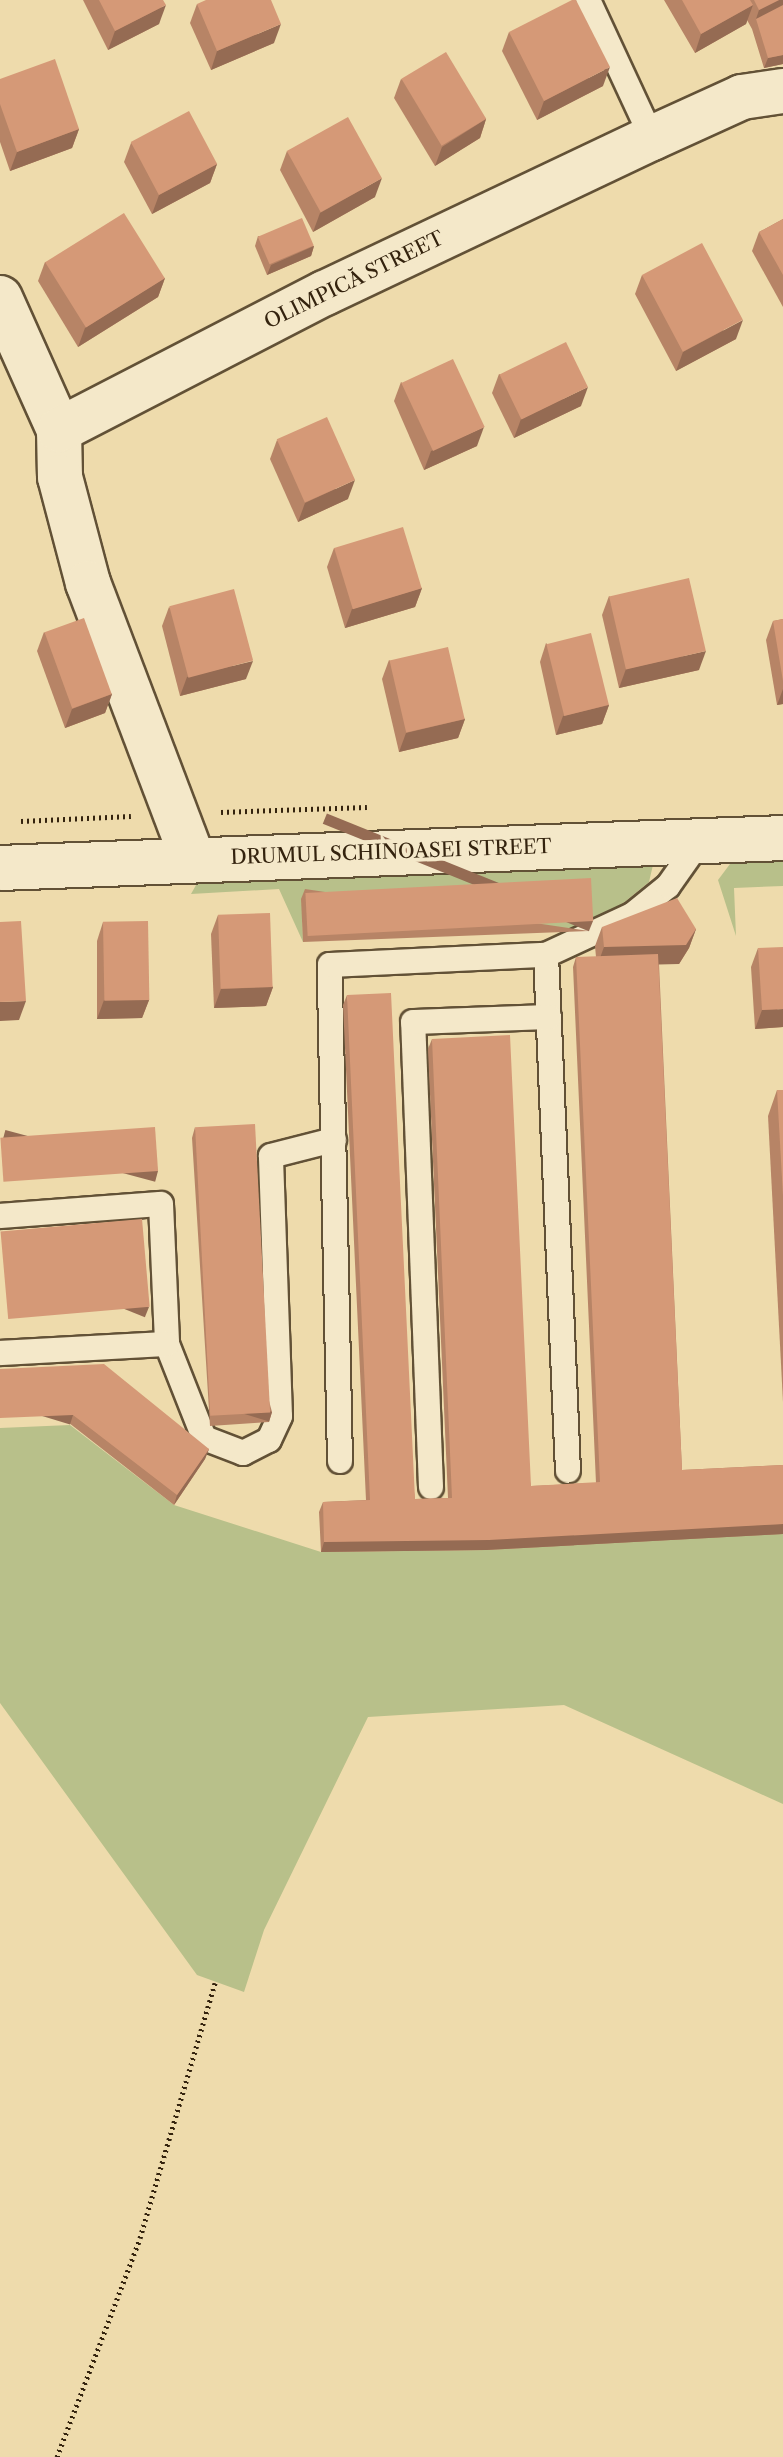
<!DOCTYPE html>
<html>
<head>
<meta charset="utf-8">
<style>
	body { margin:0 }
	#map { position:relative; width:783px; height:2457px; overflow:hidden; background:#eedbac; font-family:"Libre Caslon Text",serif }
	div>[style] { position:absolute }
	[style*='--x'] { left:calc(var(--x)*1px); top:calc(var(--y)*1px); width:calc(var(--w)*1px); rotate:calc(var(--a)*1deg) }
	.green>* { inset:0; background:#b8c08a }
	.path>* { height:5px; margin-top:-2.5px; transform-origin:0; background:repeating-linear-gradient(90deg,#34230e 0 2px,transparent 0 6px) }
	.roads { filter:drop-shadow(2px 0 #625136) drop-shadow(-2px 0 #625136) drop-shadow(0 2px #625136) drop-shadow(0 -2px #625136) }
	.lane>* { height:24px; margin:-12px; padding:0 12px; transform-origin:12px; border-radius:12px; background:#f4e8c9 }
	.street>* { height:44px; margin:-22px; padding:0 22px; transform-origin:22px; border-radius:22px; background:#f4e8c9 }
	.secondary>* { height:44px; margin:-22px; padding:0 22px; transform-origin:22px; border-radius:22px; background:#f4e8c9 }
	.wall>* { inset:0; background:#b78466 }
	.shaded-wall>* { inset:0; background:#956b53; transform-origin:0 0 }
	.building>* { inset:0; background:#d59977; transform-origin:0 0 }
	span { translate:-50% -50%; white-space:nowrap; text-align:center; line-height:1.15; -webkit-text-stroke:8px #f4e8c9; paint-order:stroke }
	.street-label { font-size:20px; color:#34230e }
</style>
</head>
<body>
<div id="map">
	<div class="green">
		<div style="clip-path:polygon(783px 854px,783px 886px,734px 888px,736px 936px,718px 880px,736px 856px)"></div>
		<div style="clip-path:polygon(632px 863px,653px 865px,649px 882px,589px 931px,302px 899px,303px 942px,279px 889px,191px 894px,200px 878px)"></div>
		<div style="clip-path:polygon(70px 1425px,174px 1505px,321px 1552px,486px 1550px,783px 1532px,783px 1804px,564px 1705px,368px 1717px,264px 1930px,244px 1992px,197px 1975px,0 1703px,0 1428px)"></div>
	</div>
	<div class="path">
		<div style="--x:221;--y:812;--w:146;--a:-2"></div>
		<div style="--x:21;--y:821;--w:110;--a:-2.6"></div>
		<div style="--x:57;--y:2457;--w:234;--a:-69.2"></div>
		<div style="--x:140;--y:2238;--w:266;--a:-73.6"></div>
	</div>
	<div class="roads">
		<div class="lane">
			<div style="--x:588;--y:0;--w:152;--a:65.1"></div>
			<div style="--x:546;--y:955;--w:516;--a:87.56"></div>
			<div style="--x:0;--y:1216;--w:161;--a:-4.3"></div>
			<div style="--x:161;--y:1204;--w:140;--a:87.5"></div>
			<div style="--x:167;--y:1344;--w:101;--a:68.5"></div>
			<div style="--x:204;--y:1438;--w:42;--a:21"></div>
			<div style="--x:243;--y:1453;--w:29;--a:-27"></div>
			<div style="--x:269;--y:1440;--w:26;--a:-65"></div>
			<div style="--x:280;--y:1416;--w:260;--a:-92"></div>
			<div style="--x:271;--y:1156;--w:65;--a:-14.3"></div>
			<div style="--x:0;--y:1353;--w:167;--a:-3.1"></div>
			<div style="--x:340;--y:1461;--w:496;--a:-91.2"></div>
			<div style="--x:330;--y:965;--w:216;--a:-2.7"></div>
			<div style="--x:546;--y:955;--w:95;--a:-24.9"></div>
			<div style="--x:632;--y:915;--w:46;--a:-38.9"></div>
			<div style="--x:668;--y:886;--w:54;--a:-54.8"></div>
			<div style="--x:431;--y:1487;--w:465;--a:-92.2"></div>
			<div style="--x:413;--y:1022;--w:136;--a:-2.1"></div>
		</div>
		<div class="street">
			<div style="--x:0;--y:298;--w:145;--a:65.9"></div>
			<div style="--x:59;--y:430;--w:47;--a:88.8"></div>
			<div style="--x:60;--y:477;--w:110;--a:75.2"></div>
			<div style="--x:88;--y:583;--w:295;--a:69.2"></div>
			<div style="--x:59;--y:430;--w:299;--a:-27.3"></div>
			<div style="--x:325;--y:293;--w:362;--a:-25.4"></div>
			<div style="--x:652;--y:138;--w:99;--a:-24.5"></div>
			<div style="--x:742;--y:97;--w:41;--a:-8.3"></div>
		</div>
		<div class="secondary">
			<div style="--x:0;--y:868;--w:784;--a:-2.19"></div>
		</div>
	</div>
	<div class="wall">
		<div style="clip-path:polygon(83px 0,163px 0,159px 24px,108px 50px)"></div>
		<div style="clip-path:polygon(664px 0,783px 0,783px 64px,764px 68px,752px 29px,747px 20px,746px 24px,695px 53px)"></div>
		<div style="clip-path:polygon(197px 4px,274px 43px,211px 70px,190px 23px)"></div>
		<div style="clip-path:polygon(509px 32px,603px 86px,537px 120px,502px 51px)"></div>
		<div style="clip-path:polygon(0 79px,79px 129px,72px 148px,10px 171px,0 142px)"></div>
		<div style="clip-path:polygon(401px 79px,486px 119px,480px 138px,435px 166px,394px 98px)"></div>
		<div style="clip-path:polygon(131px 143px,217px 164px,210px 183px,152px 214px,124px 162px)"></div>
		<div style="clip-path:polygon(287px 151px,375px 197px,313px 232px,280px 170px)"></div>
		<div style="clip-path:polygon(783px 219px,783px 307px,752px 251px,759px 232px)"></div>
		<div style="clip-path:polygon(258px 236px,314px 246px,311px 256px,267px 275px,255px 246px)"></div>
		<div style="clip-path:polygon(45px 262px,165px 278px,158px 297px,78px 347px,38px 281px)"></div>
		<div style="clip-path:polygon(642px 275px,736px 339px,676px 371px,635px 294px)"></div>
		<div style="clip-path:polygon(499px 374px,581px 406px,514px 438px,492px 393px)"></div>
		<div style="clip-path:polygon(401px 382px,477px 446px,424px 470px,394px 401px)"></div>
		<div style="clip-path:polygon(277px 440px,348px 499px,298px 522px,270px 459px)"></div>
		<div style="clip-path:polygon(334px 548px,422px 588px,415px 607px,345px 628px,327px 567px)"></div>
		<div style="clip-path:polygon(609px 596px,699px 670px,619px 688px,602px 615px)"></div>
		<div style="clip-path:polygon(169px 607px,246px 679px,180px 696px,162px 626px)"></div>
		<div style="clip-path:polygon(783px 619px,783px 704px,777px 705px,766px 640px,773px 621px)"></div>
		<div style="clip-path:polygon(44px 632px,112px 694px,105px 713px,65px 728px,37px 651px)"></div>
		<div style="clip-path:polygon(546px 643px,609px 705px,602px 724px,556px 735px,540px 662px)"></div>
		<div style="clip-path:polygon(389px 660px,465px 719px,458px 738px,399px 752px,382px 679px)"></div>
		<div style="clip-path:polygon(305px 889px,589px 931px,303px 942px,301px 899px)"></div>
		<div style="clip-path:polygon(218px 915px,273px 987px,266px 1006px,214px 1008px,211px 934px)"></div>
		<div style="clip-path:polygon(103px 922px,149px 1000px,142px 1018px,97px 1019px,97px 941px)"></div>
		<div style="clip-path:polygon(602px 927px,696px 929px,689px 948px,679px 964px,659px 964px,682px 1470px,783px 1465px,783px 1534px,486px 1550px,321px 1552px,319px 1512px,323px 1502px,366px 1500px,343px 1005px,347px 995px,415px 1499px,448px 1498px,428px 1049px,432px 1039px,531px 1486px,596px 1483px,573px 967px,576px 957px,596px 957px,595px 946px)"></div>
		<div style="clip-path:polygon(758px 948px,783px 1027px,755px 1029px,751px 967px)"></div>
		<div style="clip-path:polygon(777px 1090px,783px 1090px,783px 1402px,768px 1116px)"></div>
		<div style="clip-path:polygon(195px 1127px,272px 1412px,269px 1422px,210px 1426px,192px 1138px)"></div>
		<div style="clip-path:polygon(0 1369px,209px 1449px,205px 1459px,174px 1505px)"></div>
	</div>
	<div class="shaded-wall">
		<div style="clip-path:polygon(779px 0,783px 0,783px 13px,756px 19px,759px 10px)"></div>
		<div style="clip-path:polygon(166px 5px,159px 24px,108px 50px,115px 31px)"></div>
		<div style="clip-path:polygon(753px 5px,746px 24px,695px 53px,701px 34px)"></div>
		<div style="clip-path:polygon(281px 24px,274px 43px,211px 70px,217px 51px)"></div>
		<div style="clip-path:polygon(783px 55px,783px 64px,764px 68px,768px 58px)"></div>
		<div style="clip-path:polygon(610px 67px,603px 86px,537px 120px,544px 101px)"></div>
		<div style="clip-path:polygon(486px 119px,480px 138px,435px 166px,442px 147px)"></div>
		<div style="clip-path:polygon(79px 129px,72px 148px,10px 171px,17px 152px)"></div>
		<div style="clip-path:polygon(217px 164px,210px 183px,152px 214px,159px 195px)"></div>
		<div style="clip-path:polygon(382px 178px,375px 197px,313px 232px,320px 213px)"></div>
		<div style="clip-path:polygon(314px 246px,311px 256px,267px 275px,271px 265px)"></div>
		<div style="clip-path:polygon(165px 278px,158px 297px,78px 347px,85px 328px)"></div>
		<div style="clip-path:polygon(743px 320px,736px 339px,676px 371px,683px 352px)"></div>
		<div style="clip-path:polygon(588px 387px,581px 406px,514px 438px,521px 419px)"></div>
		<div style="clip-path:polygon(484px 427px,477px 446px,424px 470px,431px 451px)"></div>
		<div style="clip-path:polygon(355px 480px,348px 499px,298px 522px,305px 503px)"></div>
		<div style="clip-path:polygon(422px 588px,415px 607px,345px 628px,352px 609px)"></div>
		<div style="clip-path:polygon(706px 651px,699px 670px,619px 688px,626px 669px)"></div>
		<div style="clip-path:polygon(253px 661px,246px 679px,180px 696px,187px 677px)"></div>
		<div style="clip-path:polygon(783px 689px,783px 704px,777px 705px)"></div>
		<div style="clip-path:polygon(112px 694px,105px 713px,65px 728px,72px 709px)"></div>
		<div style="clip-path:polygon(609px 705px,602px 724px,556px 735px,563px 716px)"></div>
		<div style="clip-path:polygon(465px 719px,458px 738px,399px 752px,406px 733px)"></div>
		<div style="left:593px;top:921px;width:11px;height:287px;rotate:112deg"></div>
		<div style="clip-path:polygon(696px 929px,689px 948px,679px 964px,597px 966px,604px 947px)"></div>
		<div style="clip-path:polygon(273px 987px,266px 1006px,214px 1008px,221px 989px)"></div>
		<div style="clip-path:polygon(104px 1000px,149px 1000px,142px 1018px,97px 1019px)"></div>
		<div style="clip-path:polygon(26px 1001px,19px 1020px,0 1021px,0 1002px)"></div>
		<div style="clip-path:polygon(783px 1009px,783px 1027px,755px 1029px,762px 1010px)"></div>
		<div style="left:158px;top:1171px;width:11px;height:158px;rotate:105deg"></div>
		<div style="left:149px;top:1307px;width:11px;height:149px;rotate:112deg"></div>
		<div style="left:272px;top:1412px;width:10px;height:59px;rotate:107deg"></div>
		<div style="left:73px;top:1415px;width:10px;height:73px;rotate:107deg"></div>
		<div style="clip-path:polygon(209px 1449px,205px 1459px,174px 1505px,177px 1495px)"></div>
		<div style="clip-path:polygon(783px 1524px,783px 1534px,486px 1550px,321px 1552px,324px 1542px)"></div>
	</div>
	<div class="building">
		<div style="clip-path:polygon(99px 0,163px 0,166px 5px,115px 31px)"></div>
		<div style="clip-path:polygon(206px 0,271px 0,281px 24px,217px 51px,197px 4px)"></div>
		<div style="clip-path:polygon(572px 0,576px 0,610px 67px,544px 101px,509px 32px)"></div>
		<div style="clip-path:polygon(682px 0,750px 0,753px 5px,701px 34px)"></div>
		<div style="clip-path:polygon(754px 0,779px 0,759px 10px)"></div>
		<div style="clip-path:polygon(783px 5px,783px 55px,768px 58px,756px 19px)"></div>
		<div style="left:446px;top:52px;width:78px;height:52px;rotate:59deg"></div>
		<div style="clip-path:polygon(55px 59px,79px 129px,17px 152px,0 104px,0 79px)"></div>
		<div style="left:189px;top:111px;width:60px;height:66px;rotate:62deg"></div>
		<div style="left:348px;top:117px;width:70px;height:70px;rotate:61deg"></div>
		<div style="left:124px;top:213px;width:77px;height:93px;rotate:58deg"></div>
		<div style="left:302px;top:218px;width:30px;height:48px;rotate:67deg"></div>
		<div style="clip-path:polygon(783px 219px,783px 275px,759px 232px)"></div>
		<div style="left:702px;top:243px;width:87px;height:68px;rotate:62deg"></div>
		<div style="left:566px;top:342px;width:50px;height:74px;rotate:64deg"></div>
		<div style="left:453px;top:359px;width:75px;height:57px;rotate:65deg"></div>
		<div style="left:327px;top:417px;width:69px;height:55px;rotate:66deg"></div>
		<div style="left:403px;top:527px;width:64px;height:72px;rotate:73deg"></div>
		<div style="left:689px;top:578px;width:75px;height:82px;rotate:77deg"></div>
		<div style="left:234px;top:589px;width:74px;height:67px;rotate:75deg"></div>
		<div style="left:84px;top:618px;width:81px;height:42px;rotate:70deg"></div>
		<div style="clip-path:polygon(783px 619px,783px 681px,773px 621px)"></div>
		<div style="left:591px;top:633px;width:74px;height:46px;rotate:76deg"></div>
		<div style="left:448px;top:647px;width:74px;height:60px;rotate:77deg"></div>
		<div style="left:591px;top:878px;width:43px;height:286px;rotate:87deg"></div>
		<div style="clip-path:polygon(677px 898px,696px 929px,686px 945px,604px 947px,602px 927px)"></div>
		<div style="left:270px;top:913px;width:74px;height:52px;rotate:88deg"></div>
		<div style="clip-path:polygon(21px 921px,26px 1001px,0 1002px,0 922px)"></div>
		<div style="left:148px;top:921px;width:79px;height:45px;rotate:89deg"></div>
		<div style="clip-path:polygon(783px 947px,783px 1009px,762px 1010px,758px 948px)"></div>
		<div style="clip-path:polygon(658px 954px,682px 1470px,783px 1465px,783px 1524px,489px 1540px,324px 1542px,323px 1502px,370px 1500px,347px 995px,391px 993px,415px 1499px,452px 1498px,432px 1039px,510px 1035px,531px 1486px,600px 1482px,576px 957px)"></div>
		<div style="clip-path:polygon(777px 1090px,783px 1090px,783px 1196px)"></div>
		<div style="left:255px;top:1124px;width:289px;height:60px;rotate:87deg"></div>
		<div style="left:155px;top:1127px;width:44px;height:155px;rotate:86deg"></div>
		<div style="left:142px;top:1219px;width:88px;height:142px;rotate:85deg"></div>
		<div style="clip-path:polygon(104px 1364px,209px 1449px,177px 1495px,73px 1415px,0 1418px,0 1369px)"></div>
	</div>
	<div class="street-label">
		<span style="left:354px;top:280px;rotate:-26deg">OLIMPICĂ STREET</span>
		<span style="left:391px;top:852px;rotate:-2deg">DRUMUL SCHINOASEI STREET</span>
	</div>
</div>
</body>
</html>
